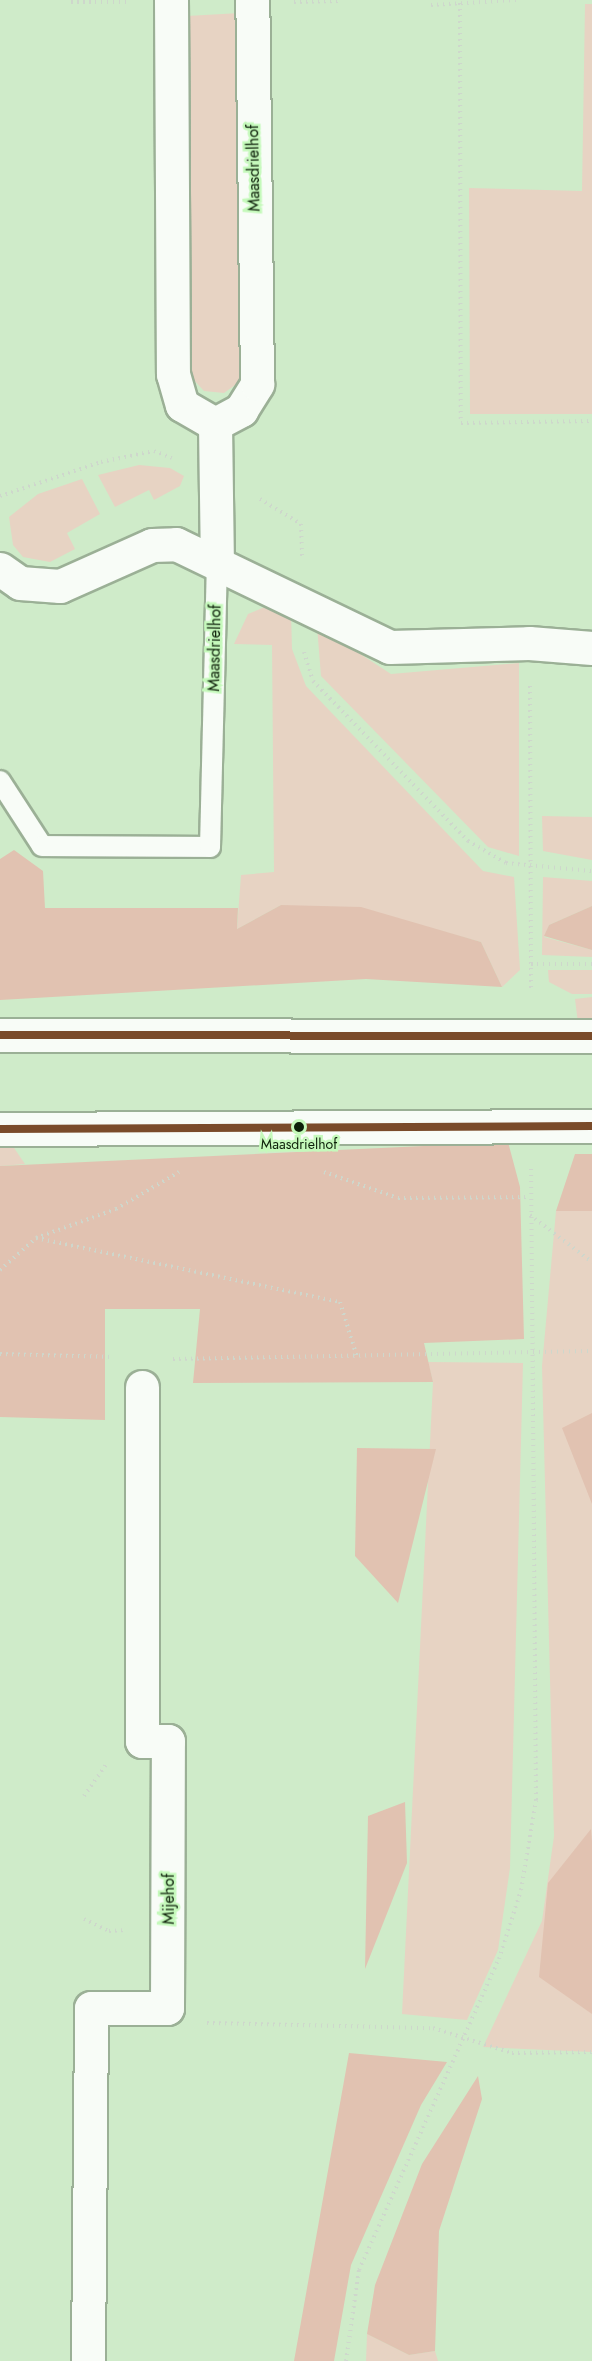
<!DOCTYPE html>
<html>
<head>
<meta charset="utf-8">
<style>
	body { margin:0 }
	#map { position:relative; width:592px; height:2361px; overflow:hidden; background:#cfebc9; font-family:Jost,sans-serif }
	div>[style] { position:absolute }
	[style*='--x'] { left:calc(var(--x)*1px); top:calc(var(--y)*1px); width:calc(var(--w)*1px); rotate:calc(var(--a)*1deg) }
	.green>* { inset:0; background:#e7d3c3 }
	.forest>* { inset:0; background:#e1c2b1 }
	.path>* { height:4px; margin-top:-2px; transform-origin:0; background:repeating-linear-gradient(90deg,#ced7cc 0 1.5px,transparent 0 6px) }
	.roads { filter:drop-shadow(2px 0 #9bb096) drop-shadow(-2px 0 #9bb096) drop-shadow(0 2px #9bb096) drop-shadow(0 -2px #9bb096) }
	.lane>* { height:20px; margin:-10px; padding:0 10px; transform-origin:10px; border-radius:10px; background:#f8fcf7 }
	.street>* { height:33px; margin:-16.5px; padding:0 16.5px; transform-origin:16.5px; border-radius:16.5px; background:#f8fcf7 }
	.secondary>* { height:33px; margin:-16.5px; padding:0 16.5px; transform-origin:16.5px; border-radius:16.5px; background:#f8fcf7 }
	.bus-1>* { height:8px; margin:-4px; padding:0 4px; transform-origin:4px; border-radius:4px; background:#7a4b2a }
	.dots>* { width:16px; height:16px; translate:-50% -50%; box-sizing:border-box; border:3px solid #c5f9bb; border-radius:50% }
	span { translate:-50% -50%; white-space:nowrap; text-align:center; line-height:1.15; -webkit-text-stroke:5px #c5f9bb; paint-order:stroke }
	.bus-label { font-size:14px; color:#0d2009 }
	.street-label { font-size:16px; color:#0d2009 }
</style>
</head>
<body>
<div id="map">
	<div class="green">
		<div style="clip-path:polygon(585px 4px,592px 4px,592px 414px,470px 414px,469px 188px,582px 191px)"></div>
		<div style="clip-path:polygon(240px 13px,242px 380px,224px 393px,204px 391px,192px 378px,187px 16px)"></div>
		<div style="clip-path:polygon(139px 465px,170px 468px,184px 476px,180px 486px,154px 500px,149px 490px,115px 507px,98px 475px)"></div>
		<div style="clip-path:polygon(82px 479px,100px 514px,67px 533px,75px 549px,50px 562px,23px 557px,13px 545px,9px 517px,38px 494px)"></div>
		<div style="clip-path:polygon(265px 607px,291px 613px,292px 649px,306px 686px,483px 871px,514px 877px,520px 970px,502px 987px,481px 942px,412px 923px,281px 905px,237px 929px,241px 875px,274px 872px,272px 645px,234px 644px,248px 614px)"></div>
		<div style="clip-path:polygon(317px 626px,391px 674px,519px 663px,519px 856px,488px 847px,321px 676px)"></div>
		<div style="clip-path:polygon(542px 816px,592px 817px,592px 860px,543px 851px)"></div>
		<div style="clip-path:polygon(543px 877px,592px 881px,592px 906px,549px 925px,544px 937px,592px 950px,592px 957px,542px 955px)"></div>
		<div style="clip-path:polygon(548px 970px,592px 970px,592px 994px,572px 994px,549px 982px)"></div>
		<div style="clip-path:polygon(592px 997px,592px 1020px,578px 1023px,575px 999px)"></div>
		<div style="clip-path:polygon(0 1145px,12px 1145px,25px 1164px,0 1166px)"></div>
		<div style="clip-path:polygon(556px 1211px,592px 1211px,592px 2052px,483px 2047px,542px 1921px,554px 1836px,542px 1366px)"></div>
		<div style="clip-path:polygon(428px 1362px,523px 1363px,510px 1868px,498px 1950px,467px 2020px,402px 2014px,433px 1382px)"></div>
		<div style="clip-path:polygon(367px 2334px,409px 2355px,435px 2351px,438px 2361px,366px 2361px)"></div>
	</div>
	<div class="forest">
		<div style="clip-path:polygon(14px 850px,43px 871px,45px 908px,238px 908px,237px 929px,281px 905px,361px 907px,481px 942px,502px 987px,366px 979px,0 1000px,0 859px)"></div>
		<div style="clip-path:polygon(592px 906px,592px 950px,544px 936px,549px 925px)"></div>
		<div style="clip-path:polygon(508px 1142px,520px 1187px,524px 1339px,424px 1343px,433px 1382px,193px 1383px,200px 1309px,105px 1309px,105px 1420px,0 1417px,0 1166px)"></div>
		<div style="clip-path:polygon(575px 1154px,592px 1154px,592px 1211px,556px 1211px)"></div>
		<div style="clip-path:polygon(592px 1413px,592px 1504px,562px 1428px)"></div>
		<div style="clip-path:polygon(357px 1448px,436px 1449px,398px 1603px,355px 1556px)"></div>
		<div style="clip-path:polygon(405px 1802px,407px 1863px,365px 1969px,368px 1816px)"></div>
		<div style="clip-path:polygon(591px 1829px,592px 1842px,592px 2014px,539px 1977px,548px 1883px)"></div>
		<div style="clip-path:polygon(349px 2053px,447px 2062px,421px 2105px,351px 2265px,334px 2361px,294px 2361px)"></div>
		<div style="clip-path:polygon(478px 2076px,482px 2099px,439px 2231px,435px 2351px,409px 2355px,367px 2334px,375px 2285px,422px 2164px)"></div>
	</div>
	<div class="path">
		<div style="--x:71;--y:2;--w:57;--a:0"></div>
		<div style="--x:294;--y:2;--w:45;--a:-1.3"></div>
		<div style="--x:460;--y:3;--w:420;--a:89.9"></div>
		<div style="--x:461;--y:423;--w:131;--a:-0.9"></div>
		<div style="--x:431;--y:5;--w:85;--a:-3.4"></div>
		<div style="--x:0;--y:496;--w:107;--a:-18.6"></div>
		<div style="--x:101;--y:462;--w:54;--a:-11.7"></div>
		<div style="--x:154;--y:451;--w:19;--a:21"></div>
		<div style="--x:260;--y:499;--w:48;--a:31.4"></div>
		<div style="--x:301;--y:524;--w:34;--a:88"></div>
		<div style="--x:304;--y:652;--w:30;--a:73"></div>
		<div style="--x:313;--y:681;--w:223;--a:45.9"></div>
		<div style="--x:468;--y:841;--w:44;--a:30.1"></div>
		<div style="--x:506;--y:863;--w:86;--a:5.3"></div>
		<div style="--x:530;--y:686;--w:306;--a:89.8"></div>
		<div style="--x:531;--y:964;--w:61;--a:0"></div>
		<div style="--x:324;--y:1172;--w:78;--a:19.4"></div>
		<div style="--x:398;--y:1198;--w:132;--a:-0.4"></div>
		<div style="--x:530;--y:1215;--w:78;--a:37.2"></div>
		<div style="--x:36;--y:1238;--w:311;--a:11.9"></div>
		<div style="--x:340;--y:1302;--w:58;--a:72.8"></div>
		<div style="--x:0;--y:1270;--w:48;--a:-41.6"></div>
		<div style="--x:36;--y:1238;--w:85;--a:-19.9"></div>
		<div style="--x:116;--y:1209;--w:73;--a:-30.4"></div>
		<div style="--x:0;--y:1354;--w:113;--a:1.5"></div>
		<div style="--x:173;--y:1359;--w:419;--a:-1.1"></div>
		<div style="--x:84;--y:1796;--w:39;--a:-55"></div>
		<div style="--x:84;--y:1919;--w:28;--a:26"></div>
		<div style="--x:109;--y:1931;--w:17;--a:-3"></div>
		<div style="--x:207;--y:2023;--w:226;--a:1.3"></div>
		<div style="--x:433;--y:2028;--w:83;--a:17.6"></div>
		<div style="--x:512;--y:2053;--w:80;--a:-0.7"></div>
		<div style="--x:346;--y:2361;--w:92;--a:-81.9"></div>
		<div style="--x:359;--y:2270;--w:341;--a:-65.8"></div>
		<div style="--x:499;--y:1959;--w:72;--a:-72.3"></div>
		<div style="--x:521;--y:1890;--w:91;--a:-80.5"></div>
		<div style="--x:536;--y:1800;--w:632;--a:-90.45"></div>
	</div>
	<div class="roads">
		<div class="lane">
			<div style="--x:0;--y:781;--w:77;--a:57.1"></div>
			<div style="--x:42;--y:846;--w:168;--a:0.3"></div>
			<div style="--x:210;--y:847;--w:285;--a:-88.6"></div>
		</div>
		<div class="street">
			<div style="--x:171;--y:0;--w:374;--a:89.7"></div>
			<div style="--x:173;--y:374;--w:32;--a:74"></div>
			<div style="--x:182;--y:405;--w:38;--a:30"></div>
			<div style="--x:215;--y:424;--w:30;--a:-28"></div>
			<div style="--x:241;--y:410;--w:31;--a:-58"></div>
			<div style="--x:257;--y:384;--w:384;--a:-90.7"></div>
			<div style="--x:215;--y:424;--w:138;--a:89.2"></div>
			<div style="--x:0;--y:569;--w:24;--a:35"></div>
			<div style="--x:20;--y:583;--w:40;--a:4.3"></div>
			<div style="--x:60;--y:586;--w:101;--a:-24"></div>
			<div style="--x:152;--y:545;--w:24;--a:-2"></div>
			<div style="--x:176;--y:544;--w:237;--a:25.7"></div>
			<div style="--x:390;--y:647;--w:139;--a:-1.6"></div>
			<div style="--x:529;--y:643;--w:63;--a:4.5"></div>
			<div style="--x:88;--y:2361;--w:353;--a:-89.5"></div>
			<div style="--x:91;--y:2008;--w:76;--a:0"></div>
			<div style="--x:167;--y:2008;--w:267;--a:-89.8"></div>
			<div style="--x:168;--y:1741;--w:26;--a:180"></div>
			<div style="--x:142;--y:1741;--w:354;--a:-90"></div>
		</div>
		<div class="secondary">
			<div style="--x:0;--y:1035;--w:592;--a:0.1"></div>
			<div style="--x:0;--y:1129;--w:592;--a:-0.29"></div>
		</div>
	</div>
	<div class="bus-1">
		<div style="--x:0;--y:1035;--w:592;--a:0.1"></div>
		<div style="--x:0;--y:1129;--w:592;--a:-0.29"></div>
	</div>
	<div class="dots">
		<div style="left:299px;top:1127px;background:#0d2009"></div>
	</div>
	<div class="bus-label">
		<span style="left:299px;top:1144px">Maasdrielhof</span>
	</div>
	<div class="street-label">
		<span style="left:254px;top:168px;rotate:-91deg">Maasdrielhof</span>
		<span style="left:215px;top:648px;rotate:-89deg">Maasdrielhof</span>
		<span style="left:169px;top:1899px;rotate:-90deg">Mijehof</span>
	</div>
</div>
</body>
</html>
